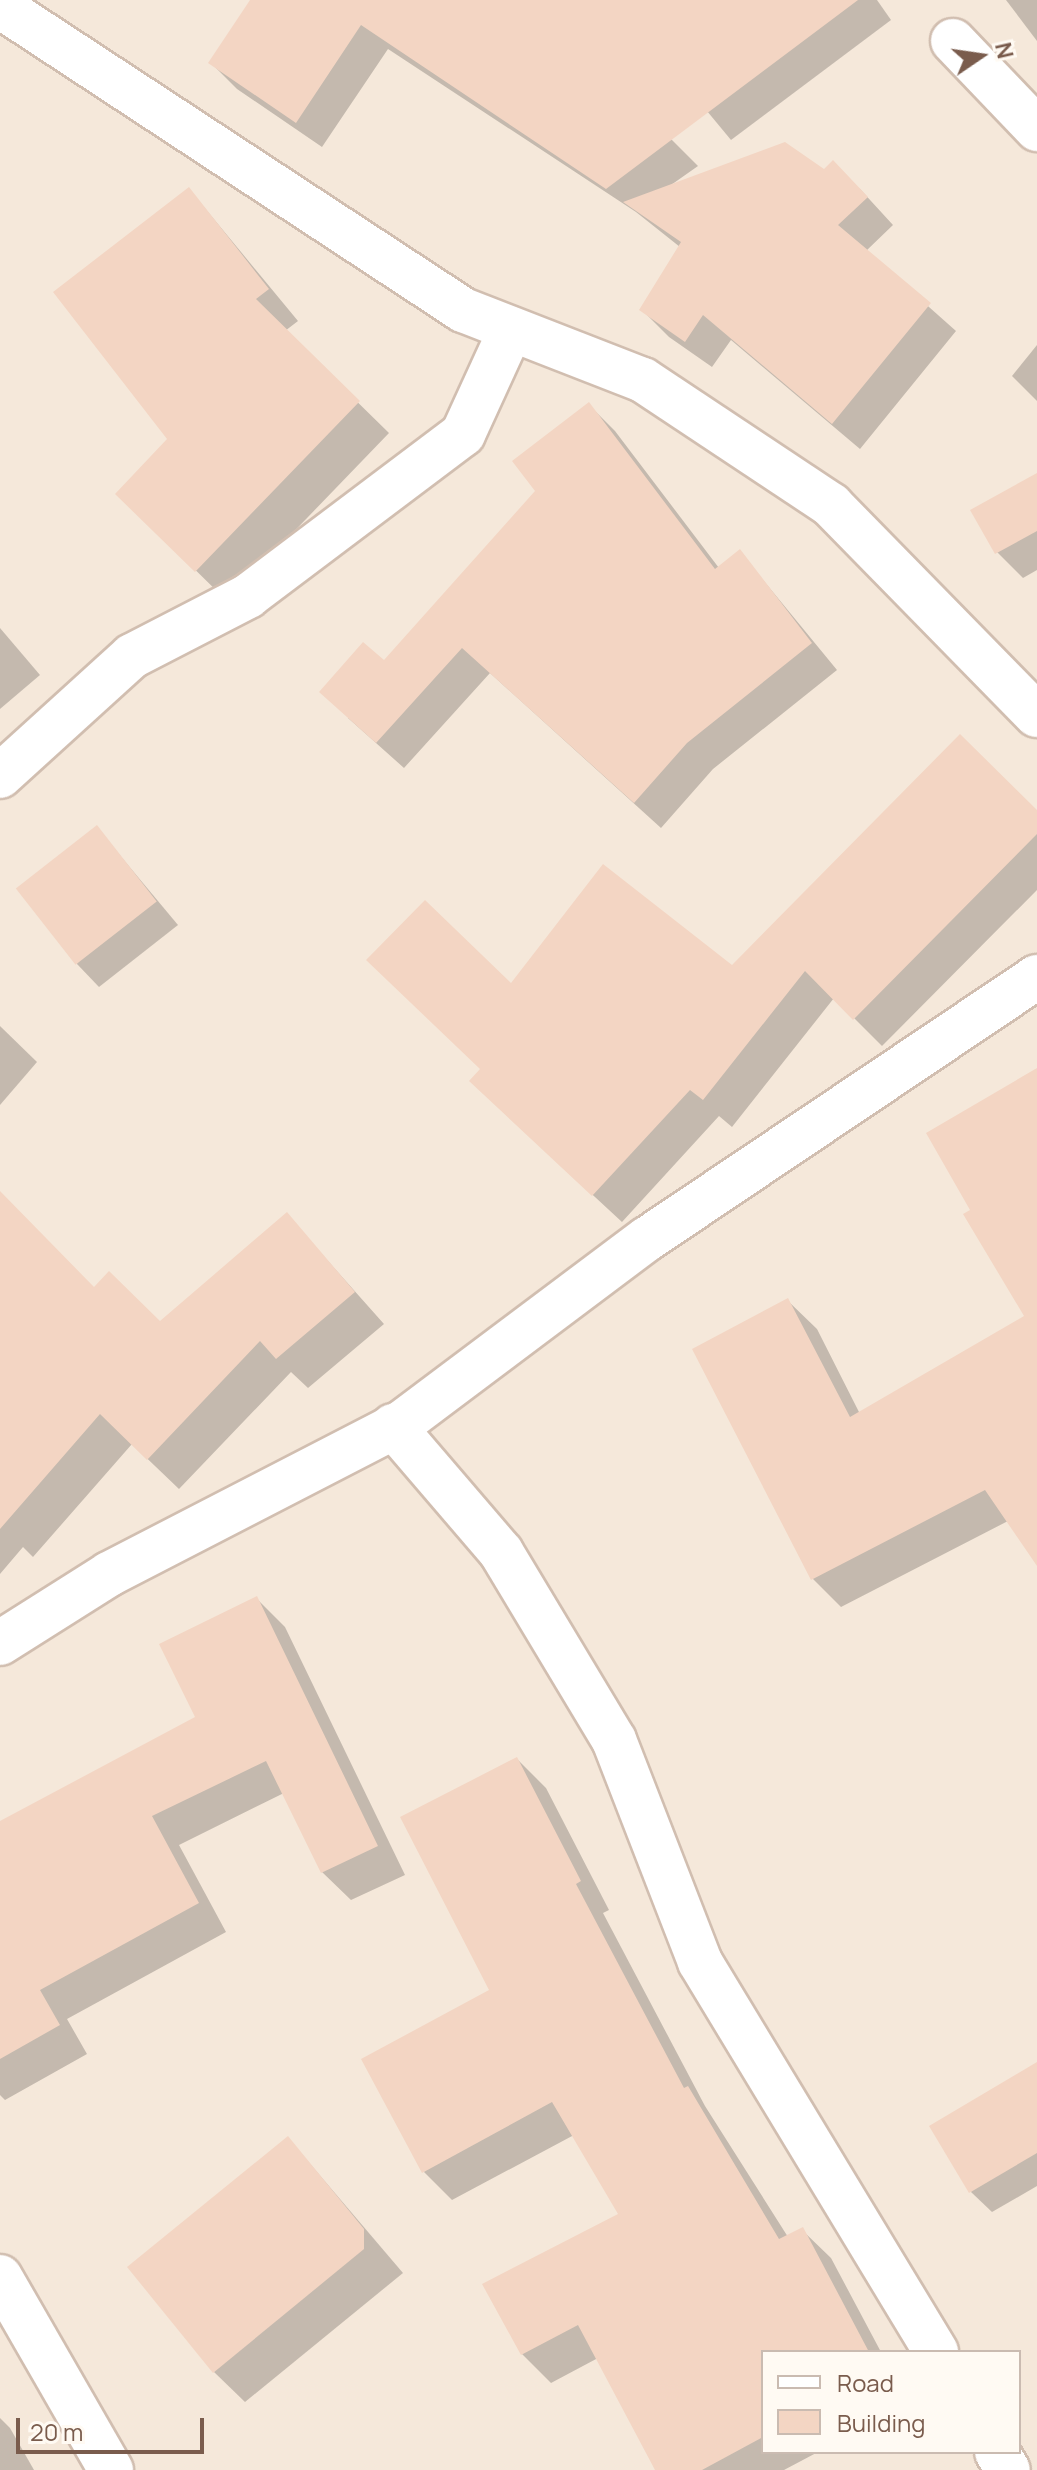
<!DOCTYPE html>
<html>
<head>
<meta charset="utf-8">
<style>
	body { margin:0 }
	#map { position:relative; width:1037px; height:2470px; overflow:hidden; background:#fdf6ec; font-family:Manrope,sans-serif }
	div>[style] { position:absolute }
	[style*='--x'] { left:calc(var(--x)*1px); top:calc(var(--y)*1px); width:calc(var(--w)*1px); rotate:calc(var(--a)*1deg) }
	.residential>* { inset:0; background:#f5e8da }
	.shadow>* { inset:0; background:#0003 }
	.building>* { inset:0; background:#f3d5c3; transform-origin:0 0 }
	.roads { filter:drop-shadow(2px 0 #d1beb0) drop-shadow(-2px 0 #d1beb0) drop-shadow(0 2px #d1beb0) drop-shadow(0 -2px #d1beb0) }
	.minor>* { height:44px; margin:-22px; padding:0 22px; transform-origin:22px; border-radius:22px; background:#fff }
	span { translate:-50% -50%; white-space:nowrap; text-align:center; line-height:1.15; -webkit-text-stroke:7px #fffaf3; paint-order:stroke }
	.legend { position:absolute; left:761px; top:2350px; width:260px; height:104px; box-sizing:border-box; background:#fffaf3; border:2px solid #cabbb1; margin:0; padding:10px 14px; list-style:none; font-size:24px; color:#7a5c4d }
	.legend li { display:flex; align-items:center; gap:16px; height:40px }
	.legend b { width:40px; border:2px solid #cabbb1 }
	.north { position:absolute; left:941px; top:16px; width:80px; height:80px; -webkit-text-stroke:6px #fffaf3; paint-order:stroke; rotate:77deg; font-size:22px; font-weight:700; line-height:32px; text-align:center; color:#7a5c4d }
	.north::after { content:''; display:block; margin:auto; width:28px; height:36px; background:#7a5c4d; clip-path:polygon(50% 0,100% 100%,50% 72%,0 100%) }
	.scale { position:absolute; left:16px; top:2418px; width:188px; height:36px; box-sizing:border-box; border:4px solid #7a5c4d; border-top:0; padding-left:10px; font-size:24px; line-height:28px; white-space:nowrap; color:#7a5c4d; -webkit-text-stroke:6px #fffaf3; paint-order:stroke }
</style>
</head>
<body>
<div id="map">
	<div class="residential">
		<div style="clip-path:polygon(evenodd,0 0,1037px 0,1037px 2470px,0 2470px,0 0,763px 2352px,1019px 2352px,1019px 2452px,763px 2452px,763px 2352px)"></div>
	</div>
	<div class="shadow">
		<div style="clip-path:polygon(253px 0,461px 0,672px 140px,698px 166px,671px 185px,824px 172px,860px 189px,893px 225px,866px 251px,956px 331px,860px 449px,731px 340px,712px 367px,669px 337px,642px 310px,680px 247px,636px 212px,388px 49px,322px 147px,237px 89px,211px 63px)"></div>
		<div style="clip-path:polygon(615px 0,877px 0,891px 20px,731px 140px)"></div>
		<div style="clip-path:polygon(1006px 0,1037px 0,1037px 41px)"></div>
		<div style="clip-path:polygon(189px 189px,298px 321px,285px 331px,389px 433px,227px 601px,118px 494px,170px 440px)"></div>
		<div style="clip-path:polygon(1037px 345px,1037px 401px,1012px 376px)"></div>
		<div style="clip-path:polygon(589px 405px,615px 431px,719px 568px,740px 552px,837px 670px,713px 769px,661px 828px,490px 673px,404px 768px,348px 718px,384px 663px,537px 492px)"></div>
		<div style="clip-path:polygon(1037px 475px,1037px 570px,1023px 578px,997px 552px)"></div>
		<div style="clip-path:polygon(0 628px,40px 675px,0 709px)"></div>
		<div style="clip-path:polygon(1037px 813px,1037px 890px,882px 1046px,834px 998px,732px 1127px,719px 1116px,622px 1222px,500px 1109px,482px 1070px,511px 986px,732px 968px)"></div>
		<div style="clip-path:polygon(97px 828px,178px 925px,99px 987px,77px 964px)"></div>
		<div style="clip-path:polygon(0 1026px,37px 1062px,0 1105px)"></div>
		<div style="clip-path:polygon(1037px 1070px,1037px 1562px,1008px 1521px,841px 1607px,812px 1578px,788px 1301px,817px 1329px,860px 1414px,1027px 1317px,973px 1210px)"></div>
		<div style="clip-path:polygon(0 1211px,95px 1289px,160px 1323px,287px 1215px,384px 1324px,308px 1388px,291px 1372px,179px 1489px,132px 1444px,33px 1557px,23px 1547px,0 1574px)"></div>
		<div style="clip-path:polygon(256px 1598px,285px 1627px,405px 1875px,351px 1900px,322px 1872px,284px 1793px,179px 1845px,226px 1932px,67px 2019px,87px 2054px,5px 2100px,0 2095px,0 1824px,197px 1718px)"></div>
		<div style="clip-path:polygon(517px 1759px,546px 1788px,609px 1910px,603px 1913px,705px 2106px,788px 2237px,802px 2230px,831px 2258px,881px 2352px,763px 2352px,763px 2452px,818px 2452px,784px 2470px,657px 2470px,598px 2358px,551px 2383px,522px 2354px,621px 2215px,574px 2135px,452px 2200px,424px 2172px,492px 1991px)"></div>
		<div style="clip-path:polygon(1037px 2065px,1037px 2186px,992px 2212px,971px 2192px)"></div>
		<div style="clip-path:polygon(288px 2138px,403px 2273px,245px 2402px,214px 2372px)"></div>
		<div style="clip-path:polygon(0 2418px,10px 2428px,34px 2470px,0 2470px)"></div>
	</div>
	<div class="building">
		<div style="clip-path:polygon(250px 0,858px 0,606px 189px,361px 25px,296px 123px,208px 63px)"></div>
		<div style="clip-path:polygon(785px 142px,824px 169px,833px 160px,868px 197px,838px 225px,931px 303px,832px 424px,703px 315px,685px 342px,639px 310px,681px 242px,623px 202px)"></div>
		<div style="clip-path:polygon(189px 187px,269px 289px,256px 299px,360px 401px,195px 572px,115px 494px,167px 439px,53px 292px)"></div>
		<div style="clip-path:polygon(589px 402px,715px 569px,740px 549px,812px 643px,687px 743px,634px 803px,462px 648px,376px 743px,319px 692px,363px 642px,384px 660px,535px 491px,512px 461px)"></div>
		<div style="clip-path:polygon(1037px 473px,1037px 531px,995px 554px,970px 510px)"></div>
		<div style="clip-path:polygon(960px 734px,1037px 810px,1037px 834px,853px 1020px,805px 971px,703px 1100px,690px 1090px,592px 1196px,469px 1081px,480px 1069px,366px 960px,425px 900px,511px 983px,603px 864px,732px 965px)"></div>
		<div style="left:97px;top:825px;width:97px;height:103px;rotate:52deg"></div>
		<div style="clip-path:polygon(1037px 1068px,1037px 1566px,985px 1490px,811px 1580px,692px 1349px,788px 1298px,850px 1417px,1024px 1316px,963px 1214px,970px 1210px,926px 1133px)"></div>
		<div style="clip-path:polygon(0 1191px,94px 1287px,109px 1271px,160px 1321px,287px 1212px,355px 1292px,276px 1359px,260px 1341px,147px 1460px,100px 1414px,0 1529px)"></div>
		<div style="clip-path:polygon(257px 1596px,378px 1846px,321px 1873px,266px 1761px,152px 1816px,199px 1903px,40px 1990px,60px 2025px,0 2059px,0 1821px,195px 1717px,159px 1644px)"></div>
		<div style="clip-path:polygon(517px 1757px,581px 1881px,576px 1884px,684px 2088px,688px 2086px,779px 2239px,803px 2227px,869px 2352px,763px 2352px,763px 2437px,702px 2470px,655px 2470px,578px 2325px,521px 2355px,482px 2284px,618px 2214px,552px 2102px,422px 2173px,361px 2059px,489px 1990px,400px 1817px)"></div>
		<div style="clip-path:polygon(1037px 2062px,1037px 2153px,969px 2193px,929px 2126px)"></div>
		<div style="clip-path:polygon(288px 2136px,364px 2229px,364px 2249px,213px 2373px,127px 2267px)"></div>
	</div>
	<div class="roads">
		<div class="minor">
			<div style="--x:0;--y:6;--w:554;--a:33.29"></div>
			<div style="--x:463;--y:310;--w:193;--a:21.3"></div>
			<div style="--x:643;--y:380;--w:226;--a:33.6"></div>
			<div style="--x:831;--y:505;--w:294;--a:45.6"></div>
			<div style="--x:953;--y:41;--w:122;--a:46.3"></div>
			<div style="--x:0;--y:776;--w:178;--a:-42.3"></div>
			<div style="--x:132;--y:656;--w:131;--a:-27.3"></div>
			<div style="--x:248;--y:596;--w:269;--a:-37"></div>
			<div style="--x:463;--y:434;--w:115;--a:-65.4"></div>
			<div style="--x:393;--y:1426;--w:166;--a:49.4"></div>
			<div style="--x:501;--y:1552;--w:219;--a:59"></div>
			<div style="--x:614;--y:1740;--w:238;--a:68.8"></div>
			<div style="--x:700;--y:1962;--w:456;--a:58.8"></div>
			<div style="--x:0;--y:1643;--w:129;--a:-32.3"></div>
			<div style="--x:109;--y:1574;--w:331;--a:-27.3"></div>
			<div style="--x:403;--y:1422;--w:305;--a:-36.9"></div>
			<div style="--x:647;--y:1239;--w:470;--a:-33.9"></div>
			<div style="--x:0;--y:2277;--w:223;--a:60.1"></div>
			<div style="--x:997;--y:2452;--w:21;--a:59"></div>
		</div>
	</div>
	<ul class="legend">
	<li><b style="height:10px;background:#fff"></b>Road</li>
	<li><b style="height:22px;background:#f3d5c3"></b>Building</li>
	</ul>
	<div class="north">N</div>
	<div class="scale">20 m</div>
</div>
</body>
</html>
